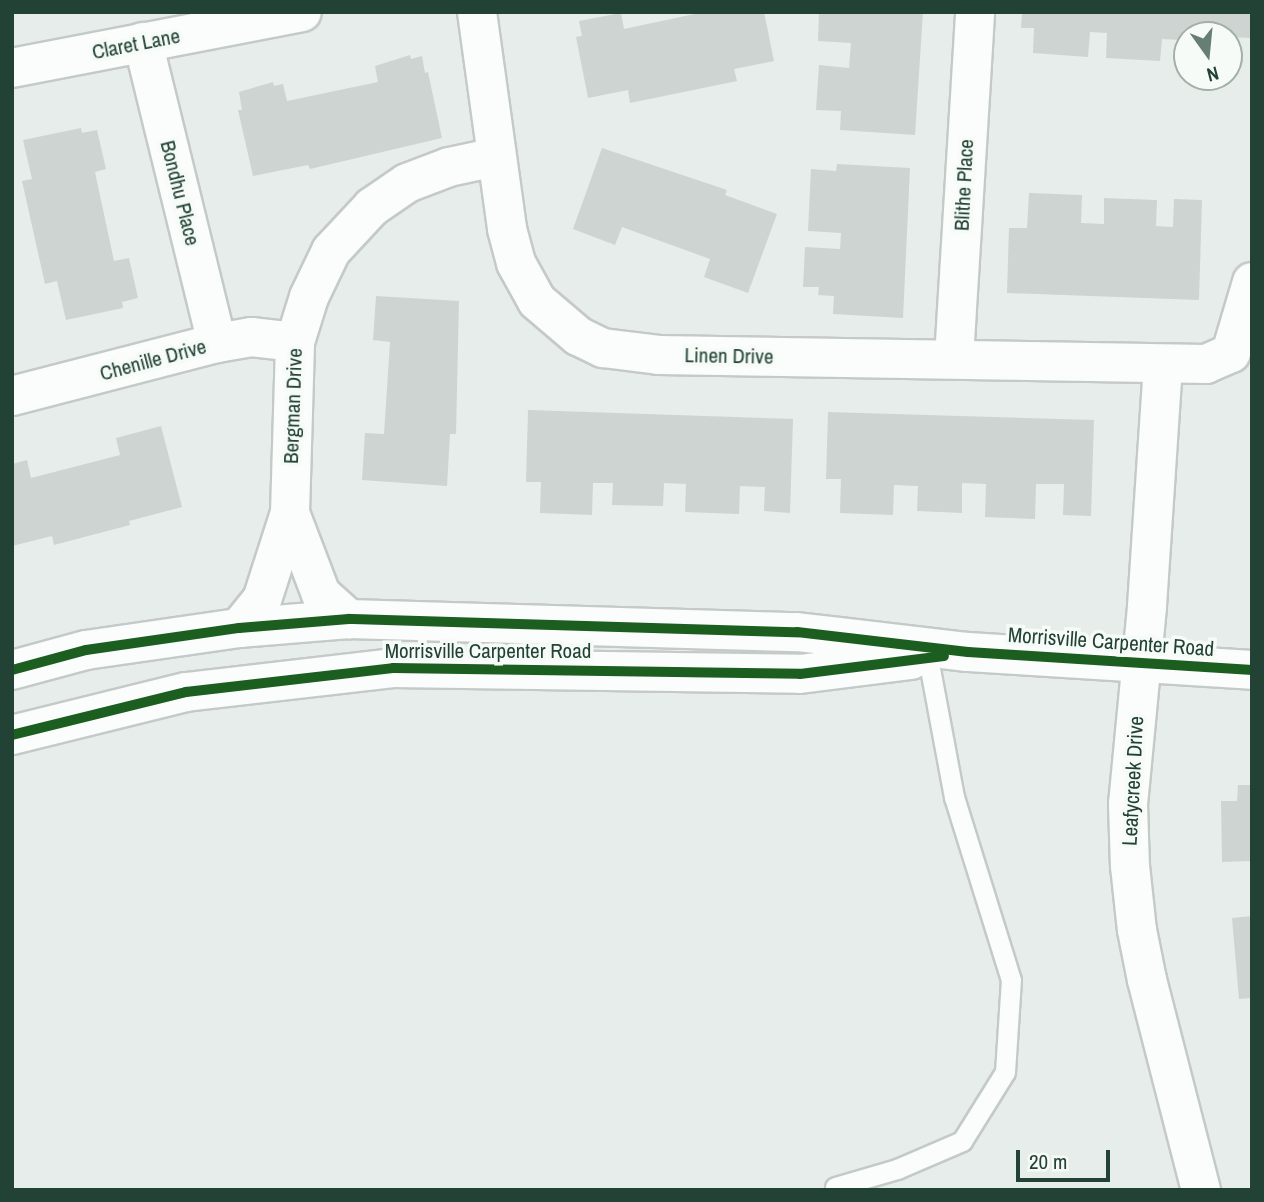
<!DOCTYPE html>
<html>
<head>
<meta charset="utf-8">
<style>
	body { margin:0 }
	#map { position:relative; width:1264px; height:1202px; overflow:hidden; background:#e7edea; font-family:"Archivo Narrow",sans-serif }
	div>[style] { position:absolute }
	[style*='--x'] { left:calc(var(--x)*1px); top:calc(var(--y)*1px); width:calc(var(--w)*1px); rotate:calc(var(--a)*1deg) }
	.building>* { inset:0; background:#ced4d1 }
	.roads { filter:drop-shadow(2px 0 #c4cac7) drop-shadow(-2px 0 #c4cac7) drop-shadow(0 2px #c4cac7) drop-shadow(0 -2px #c4cac7) }
	.lane>* { height:19px; margin:-9.5px; padding:0 9.5px; transform-origin:9.5px; border-radius:9.5px; background:#fbfcfc }
	.street>* { height:38px; margin:-19px; padding:0 19px; transform-origin:19px; border-radius:19px; background:#fbfcfc }
	.secondary>* { height:38px; margin:-19px; padding:0 19px; transform-origin:19px; border-radius:19px; background:#fbfcfc }
	.cycleway>* { height:10px; margin:-5px; padding:0 5px; transform-origin:5px; border-radius:5px; background:#1b5e20 }
	span { translate:-50% -50%; white-space:nowrap; text-align:center; line-height:1.15; -webkit-text-stroke:7px #f6fbf7; paint-order:stroke }
	.street-label { font-size:21px; color:#224235 }
	.frame { position:absolute; inset:0; border:14px solid #224235; pointer-events:none }
	.north { position:absolute; left:1173px; top:21px; width:70px; height:70px; box-sizing:border-box; background:#f6fbf7; border:2px solid #a1b1a9; border-radius:50%; rotate:165deg; font-size:19px; font-weight:700; line-height:28px; text-align:center; color:#224235 }
	.north::after { content:''; display:block; margin:auto; width:24px; height:32px; background:#677e74; clip-path:polygon(50% 0,100% 100%,50% 72%,0 100%) }
	.scale { position:absolute; left:1016px; top:1150px; width:94px; height:32px; box-sizing:border-box; border:4px solid #224235; border-top:0; padding-left:9px; font-size:21px; line-height:24px; white-space:nowrap; color:#224235; -webkit-text-stroke:5px #f6fbf7; paint-order:stroke }
</style>
</head>
<body>
<div id="map">
	<div class="building">
		<div style="clip-path:polygon(704px 12px,764px 12px,774px 61px,734px 69px,737px 81px,630px 103px,628px 90px,588px 98px,576px 37px,582px 36px,579px 21px,621px 13px,624px 29px)"></div>
		<div style="clip-path:polygon(819px 12px,923px 12px,915px 135px,840px 130px,841px 111px,816px 110px,819px 65px,849px 68px,851px 43px,818px 41px)"></div>
		<div style="clip-path:polygon(1022px 12px,1252px 12px,1251px 38px,1187px 35px,1187px 63px,1178px 63px,1180px 40px,1162px 39px,1160px 61px,1106px 58px,1107px 33px,1090px 32px,1088px 57px,1033px 53px,1034px 28px,1021px 28px)"></div>
		<div style="clip-path:polygon(410px 55px,411px 59px,422px 56px,425px 73px,428px 72px,442px 138px,310px 169px,308px 165px,253px 176px,238px 110px,242px 110px,239px 92px,273px 82px,274px 86px,283px 84px,287px 101px,378px 82px,375px 66px)"></div>
		<div style="clip-path:polygon(81px 128px,82px 133px,97px 130px,106px 169px,95px 172px,114px 261px,129px 258px,138px 298px,122px 302px,123px 308px,66px 320px,57px 281px,45px 284px,22px 181px,32px 179px,23px 140px)"></div>
		<div style="clip-path:polygon(602px 148px,727px 190px,725px 195px,777px 214px,748px 293px,704px 277px,710px 259px,622px 227px,615px 245px,573px 229px)"></div>
		<div style="clip-path:polygon(837px 164px,910px 168px,903px 318px,833px 314px,834px 296px,818px 295px,819px 287px,803px 287px,805px 247px,840px 249px,841px 233px,808px 231px,811px 169px,836px 171px)"></div>
		<div style="clip-path:polygon(1029px 193px,1082px 195px,1081px 223px,1104px 224px,1104px 198px,1157px 200px,1156px 226px,1173px 227px,1174px 199px,1202px 200px,1199px 300px,1007px 293px,1009px 228px,1027px 228px)"></div>
		<div style="clip-path:polygon(376px 296px,459px 301px,456px 434px,450px 434px,447px 486px,362px 480px,365px 433px,384px 434px,390px 342px,373px 340px)"></div>
		<div style="clip-path:polygon(528px 410px,793px 419px,790px 513px,764px 511px,765px 487px,740px 486px,739px 514px,685px 512px,686px 484px,664px 483px,663px 506px,612px 505px,613px 483px,593px 483px,592px 515px,540px 513px,541px 482px,526px 482px)"></div>
		<div style="clip-path:polygon(828px 412px,1094px 420px,1091px 516px,1063px 515px,1064px 484px,1036px 484px,1035px 519px,985px 517px,986px 484px,962px 483px,962px 513px,917px 511px,918px 486px,894px 485px,893px 515px,840px 513px,841px 479px,826px 479px)"></div>
		<div style="clip-path:polygon(161px 426px,182px 507px,129px 521px,130px 525px,54px 545px,52px 536px,12px 546px,12px 464px,27px 460px,31px 478px,120px 455px,116px 438px)"></div>
		<div style="clip-path:polygon(1238px 785px,1252px 785px,1252px 861px,1222px 862px,1221px 801px,1237px 801px)"></div>
		<div style="clip-path:polygon(1252px 916px,1252px 998px,1239px 999px,1232px 918px)"></div>
	</div>
	<div class="roads">
		<div class="lane">
			<div style="--x:835;--y:1187;--w:65;--a:-16.2"></div>
			<div style="--x:897;--y:1169;--w:71;--a:-23.3"></div>
			<div style="--x:962;--y:1141;--w:81;--a:-58.1"></div>
			<div style="--x:1005;--y:1072;--w:92;--a:-86.3"></div>
			<div style="--x:1011;--y:980;--w:192;--a:-107.3"></div>
			<div style="--x:954;--y:797;--w:141;--a:-100.6"></div>
		</div>
		<div class="street">
			<div style="--x:477;--y:12;--w:219;--a:82.1"></div>
			<div style="--x:507;--y:229;--w:35;--a:75"></div>
			<div style="--x:516;--y:263;--w:43;--a:61.1"></div>
			<div style="--x:537;--y:301;--w:54;--a:40.5"></div>
			<div style="--x:578;--y:336;--w:28;--a:26"></div>
			<div style="--x:603;--y:348;--w:56;--a:7.1"></div>
			<div style="--x:659;--y:355;--w:547;--a:0.94"></div>
			<div style="--x:1206;--y:364;--w:27;--a:-24"></div>
			<div style="--x:1231;--y:353;--w:74;--a:-73.5"></div>
			<div style="--x:143;--y:42;--w:310;--a:76.2"></div>
			<div style="--x:12;--y:68;--w:295;--a:-10.9"></div>
			<div style="--x:954;--y:358;--w:347;--a:-86.5"></div>
			<div style="--x:1163;--y:365;--w:243;--a:93.8"></div>
			<div style="--x:1147;--y:607;--w:198;--a:95.5"></div>
			<div style="--x:1128;--y:804;--w:62;--a:88.2"></div>
			<div style="--x:1130;--y:866;--w:64;--a:83.8"></div>
			<div style="--x:1137;--y:930;--w:51;--a:78.7"></div>
			<div style="--x:1147;--y:980;--w:217;--a:75.6"></div>
			<div style="--x:12;--y:396;--w:212;--a:-14.5"></div>
			<div style="--x:217;--y:343;--w:35;--a:-10"></div>
			<div style="--x:251;--y:337;--w:44;--a:6.5"></div>
			<div style="--x:290;--y:513;--w:87;--a:69.1"></div>
			<div style="--x:321;--y:594;--w:38;--a:42"></div>
			<div style="--x:239;--y:628;--w:36;--a:-51"></div>
			<div style="--x:262;--y:600;--w:91;--a:-72.2"></div>
			<div style="--x:290;--y:513;--w:171;--a:-88.3"></div>
			<div style="--x:295;--y:342;--w:47;--a:-72.7"></div>
			<div style="--x:309;--y:297;--w:51;--a:-64.4"></div>
			<div style="--x:331;--y:251;--w:60;--a:-47"></div>
			<div style="--x:372;--y:207;--w:42;--a:-34.4"></div>
			<div style="--x:407;--y:183;--w:45;--a:-20.9"></div>
			<div style="--x:449;--y:167;--w:48;--a:-12"></div>
		</div>
		<div class="secondary">
			<div style="--x:12;--y:670;--w:77;--a:-15.1"></div>
			<div style="--x:86;--y:650;--w:155;--a:-8.2"></div>
			<div style="--x:239;--y:628;--w:110;--a:-4.7"></div>
			<div style="--x:349;--y:619;--w:448;--a:1.7"></div>
			<div style="--x:797;--y:632;--w:172;--a:6.7"></div>
			<div style="--x:968;--y:652;--w:285;--a:3.6"></div>
			<div style="--x:12;--y:735;--w:179;--a:-13.9"></div>
			<div style="--x:186;--y:692;--w:208;--a:-6.6"></div>
			<div style="--x:393;--y:668;--w:407;--a:0.8"></div>
			<div style="--x:800;--y:674;--w:112;--a:-7.2"></div>
		</div>
	</div>
	<div class="cycleway">
		<div style="--x:12;--y:670;--w:77;--a:-15.1"></div>
		<div style="--x:86;--y:650;--w:155;--a:-8.2"></div>
		<div style="--x:239;--y:628;--w:110;--a:-4.7"></div>
		<div style="--x:349;--y:619;--w:448;--a:1.7"></div>
		<div style="--x:797;--y:632;--w:172;--a:6.7"></div>
		<div style="--x:968;--y:652;--w:285;--a:3.6"></div>
		<div style="--x:12;--y:735;--w:179;--a:-13.9"></div>
		<div style="--x:186;--y:692;--w:208;--a:-6.6"></div>
		<div style="--x:393;--y:668;--w:407;--a:0.8"></div>
		<div style="--x:800;--y:674;--w:145;--a:-7.1"></div>
	</div>
	<div class="street-label">
		<span style="left:136px;top:44px;rotate:-11deg">Claret Lane</span>
		<span style="left:964px;top:185px;rotate:-87deg">Blithe Place</span>
		<span style="left:180px;top:193px;rotate:76deg">Bondhu Place</span>
		<span style="left:729px;top:356px;rotate:1deg">Linen Drive</span>
		<span style="left:153px;top:360px;rotate:-15deg">Chenille Drive</span>
		<span style="left:293px;top:406px;rotate:-88deg">Bergman Drive</span>
		<span style="left:1111px;top:642px;rotate:4deg">Morrisville Carpenter Road</span>
		<span style="left:488px;top:651px">Morrisville Carpenter Road</span>
		<span style="left:1133px;top:781px;rotate:-87deg">Leafycreek Drive</span>
	</div>
	<div class="frame"></div>
	<div class="north">N</div>
	<div class="scale">20 m</div>
</div>
</body>
</html>
